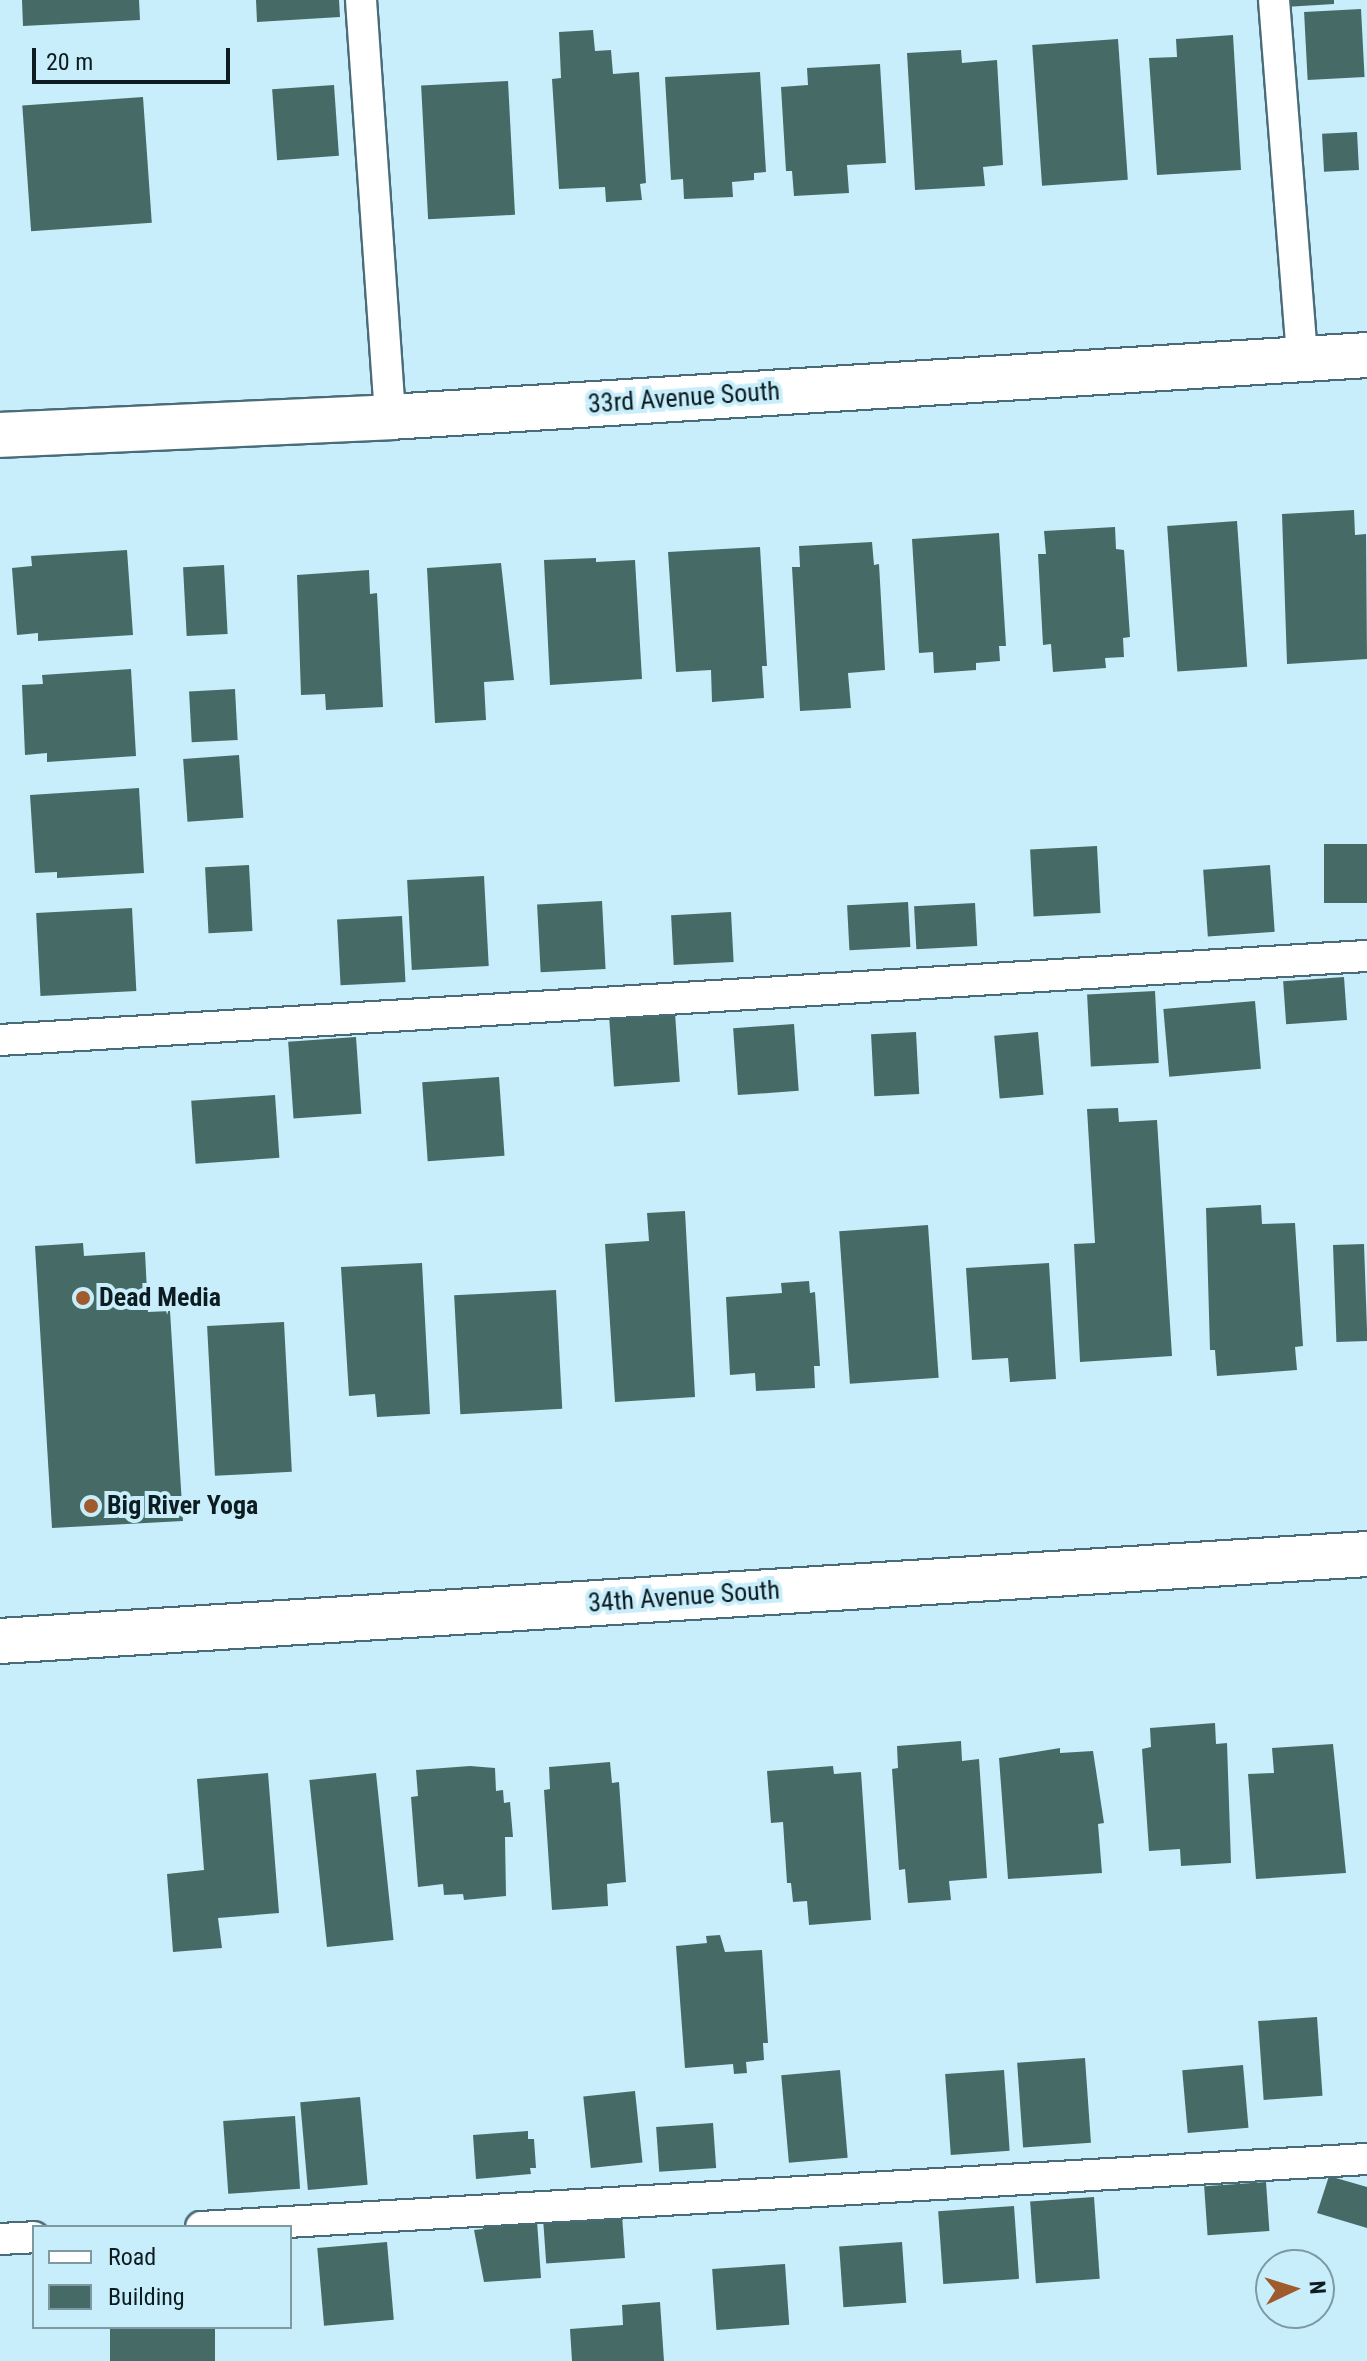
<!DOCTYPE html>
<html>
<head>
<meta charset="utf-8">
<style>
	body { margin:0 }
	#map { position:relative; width:1367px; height:2361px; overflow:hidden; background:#c8eefb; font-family:"Roboto Condensed",sans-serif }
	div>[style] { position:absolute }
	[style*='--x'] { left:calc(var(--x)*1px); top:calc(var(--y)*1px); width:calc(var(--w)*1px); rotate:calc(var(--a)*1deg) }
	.building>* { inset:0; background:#466b67; transform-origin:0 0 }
	.roads { filter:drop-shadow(2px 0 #4a6c78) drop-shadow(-2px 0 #4a6c78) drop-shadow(0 2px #4a6c78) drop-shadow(0 -2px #4a6c78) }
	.service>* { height:30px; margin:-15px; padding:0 15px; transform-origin:15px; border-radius:15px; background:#fff }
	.minor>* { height:44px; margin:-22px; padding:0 22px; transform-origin:22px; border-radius:22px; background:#fff }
	.dots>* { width:22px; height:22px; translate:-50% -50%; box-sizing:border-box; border:4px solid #c8eefb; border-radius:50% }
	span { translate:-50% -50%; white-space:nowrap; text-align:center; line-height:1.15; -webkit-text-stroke:8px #c8eefb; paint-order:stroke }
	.street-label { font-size:26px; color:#0d1c20 }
	.poi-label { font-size:26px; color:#0d1c20; font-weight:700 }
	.left { translate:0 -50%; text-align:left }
	.legend { position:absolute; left:32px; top:2225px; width:260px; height:104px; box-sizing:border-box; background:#c8eefb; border:2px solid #7d9aa3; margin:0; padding:10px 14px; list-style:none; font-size:24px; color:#0d1c20 }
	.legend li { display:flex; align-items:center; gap:16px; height:40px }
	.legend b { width:40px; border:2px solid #7d9aa3 }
	.north { position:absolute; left:1255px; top:2249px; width:80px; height:80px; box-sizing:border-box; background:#c8eefb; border:2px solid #7d9aa3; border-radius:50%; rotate:86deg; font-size:22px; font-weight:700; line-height:32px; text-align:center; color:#0d1c20 }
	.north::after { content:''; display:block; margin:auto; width:28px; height:36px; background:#9f5b2e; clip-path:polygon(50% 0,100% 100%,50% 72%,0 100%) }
	.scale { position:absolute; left:32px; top:48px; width:198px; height:36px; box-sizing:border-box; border:4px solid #0d1c20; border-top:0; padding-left:10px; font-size:24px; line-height:28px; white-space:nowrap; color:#0d1c20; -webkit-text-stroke:6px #c8eefb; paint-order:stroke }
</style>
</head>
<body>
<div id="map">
	<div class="building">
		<div style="clip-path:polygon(22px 0,139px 0,140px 20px,23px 26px)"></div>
		<div style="clip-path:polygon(256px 0,339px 0,340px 17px,257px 22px)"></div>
		<div style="clip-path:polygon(1285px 0,1334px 0,1334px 4px,1285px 7px)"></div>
		<div style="left:1361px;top:9px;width:68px;height:57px;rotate:87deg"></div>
		<div style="clip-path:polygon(593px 30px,595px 51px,611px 50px,613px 74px,639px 72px,646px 183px,640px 184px,642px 200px,606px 202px,605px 187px,559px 189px,552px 79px,561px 78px,559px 32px)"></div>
		<div style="clip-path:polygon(1233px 35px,1241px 170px,1157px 175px,1149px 58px,1177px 57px,1176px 39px)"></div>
		<div style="left:1118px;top:39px;width:141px;height:86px;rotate:86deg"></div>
		<div style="clip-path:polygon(961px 50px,962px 63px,997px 60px,1003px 165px,983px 167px,985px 186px,915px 190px,907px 53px)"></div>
		<div style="clip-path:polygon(880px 64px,886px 163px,847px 165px,849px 193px,794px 196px,792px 171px,786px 171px,781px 87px,808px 85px,807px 68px)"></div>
		<div style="clip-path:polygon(760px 72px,766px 172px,754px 173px,754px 180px,732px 182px,733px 197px,684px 199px,683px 179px,671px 180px,665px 77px)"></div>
		<div style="left:508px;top:81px;width:134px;height:87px;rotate:87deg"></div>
		<div style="left:334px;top:85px;width:71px;height:62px;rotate:86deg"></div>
		<div style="left:143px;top:97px;width:126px;height:121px;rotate:86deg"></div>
		<div style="left:1357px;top:132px;width:38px;height:35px;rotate:87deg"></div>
		<div style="clip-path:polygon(1354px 510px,1355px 535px,1366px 534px,1367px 659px,1287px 664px,1282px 514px)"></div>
		<div style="left:1237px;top:521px;width:146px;height:70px;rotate:86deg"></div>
		<div style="clip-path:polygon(1115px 527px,1116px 549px,1124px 550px,1130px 637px,1123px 638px,1124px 657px,1105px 658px,1106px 668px,1053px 672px,1051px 644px,1043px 645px,1038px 554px,1046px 554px,1044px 531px)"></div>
		<div style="clip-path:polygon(999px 533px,1006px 646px,999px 646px,1000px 661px,976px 663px,976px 670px,934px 673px,933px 652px,919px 653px,912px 539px)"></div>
		<div style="clip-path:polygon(872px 542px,874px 565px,879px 564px,885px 670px,848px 673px,851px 708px,800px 711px,792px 567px,800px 567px,799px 546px)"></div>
		<div style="clip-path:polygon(760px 547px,767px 666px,762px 666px,764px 698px,712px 702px,711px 670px,676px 672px,668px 552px)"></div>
		<div style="clip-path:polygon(127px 550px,133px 635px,38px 641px,38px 633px,17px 635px,12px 568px,32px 566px,31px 556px)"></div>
		<div style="clip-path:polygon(596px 558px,596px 562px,635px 560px,642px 679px,550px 685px,544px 560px)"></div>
		<div style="clip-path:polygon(501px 563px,514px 680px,484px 682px,486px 720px,435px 723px,427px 568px)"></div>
		<div style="left:224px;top:565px;width:69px;height:41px;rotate:87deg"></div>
		<div style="clip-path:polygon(369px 570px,370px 594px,377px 593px,383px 707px,326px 710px,325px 694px,301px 695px,297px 575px)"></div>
		<div style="clip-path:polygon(131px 669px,136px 756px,47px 762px,47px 753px,25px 755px,22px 685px,43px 684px,42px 675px)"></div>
		<div style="left:235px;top:689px;width:51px;height:46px;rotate:87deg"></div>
		<div style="left:239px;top:755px;width:63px;height:56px;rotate:86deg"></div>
		<div style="clip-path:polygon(139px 788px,144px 873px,57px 878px,57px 872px,35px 873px,30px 795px)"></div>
		<div style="left:1367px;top:844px;width:59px;height:43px;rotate:90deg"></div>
		<div style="left:1097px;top:846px;width:67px;height:67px;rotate:87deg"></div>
		<div style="left:249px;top:865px;width:66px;height:44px;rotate:87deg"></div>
		<div style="left:1270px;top:865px;width:67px;height:67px;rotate:86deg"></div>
		<div style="left:484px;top:876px;width:90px;height:77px;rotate:87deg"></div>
		<div style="left:602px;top:901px;width:68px;height:65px;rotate:87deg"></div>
		<div style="left:908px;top:902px;width:45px;height:61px;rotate:87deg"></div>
		<div style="left:975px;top:903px;width:43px;height:61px;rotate:87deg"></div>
		<div style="left:132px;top:908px;width:83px;height:96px;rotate:87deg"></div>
		<div style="left:731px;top:912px;width:50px;height:60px;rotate:87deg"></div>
		<div style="left:402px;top:916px;width:66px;height:65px;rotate:87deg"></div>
		<div style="left:1344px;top:977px;width:43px;height:61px;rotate:86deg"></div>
		<div style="left:1155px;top:991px;width:72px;height:68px;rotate:87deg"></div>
		<div style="left:1255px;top:1001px;width:68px;height:92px;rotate:85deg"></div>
		<div style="left:675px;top:1013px;width:69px;height:66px;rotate:86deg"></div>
		<div style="left:794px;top:1024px;width:67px;height:61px;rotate:86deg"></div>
		<div style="left:916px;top:1032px;width:62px;height:45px;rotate:87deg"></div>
		<div style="left:1038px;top:1032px;width:63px;height:44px;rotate:85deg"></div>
		<div style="left:356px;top:1037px;width:77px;height:68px;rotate:86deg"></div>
		<div style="left:499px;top:1077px;width:79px;height:77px;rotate:86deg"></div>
		<div style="left:275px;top:1095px;width:63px;height:84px;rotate:86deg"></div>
		<div style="clip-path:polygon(1118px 1108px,1119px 1122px,1157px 1120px,1172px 1356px,1080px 1362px,1074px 1244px,1095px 1243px,1087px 1109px)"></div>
		<div style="clip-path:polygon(1261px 1205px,1262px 1224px,1295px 1223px,1303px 1346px,1295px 1347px,1297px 1370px,1217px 1376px,1215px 1350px,1210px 1350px,1206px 1208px)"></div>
		<div style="clip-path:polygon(685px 1211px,695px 1397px,615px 1402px,605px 1244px,649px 1241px,647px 1213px)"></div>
		<div style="left:928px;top:1225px;width:153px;height:89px;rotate:86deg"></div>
		<div style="clip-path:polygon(83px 1243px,84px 1256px,145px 1252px,148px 1312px,170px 1311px,183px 1521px,52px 1528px,35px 1246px)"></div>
		<div style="left:1364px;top:1244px;width:97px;height:31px;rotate:88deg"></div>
		<div style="clip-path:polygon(422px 1263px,430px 1414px,377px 1417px,375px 1394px,349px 1396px,341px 1267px)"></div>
		<div style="clip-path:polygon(1049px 1263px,1056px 1379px,1010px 1382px,1008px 1358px,972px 1360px,966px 1268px)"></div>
		<div style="clip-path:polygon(809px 1281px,810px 1293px,815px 1292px,820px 1366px,814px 1366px,815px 1388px,756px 1391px,755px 1373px,730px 1375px,726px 1297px,782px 1293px,781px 1283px)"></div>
		<div style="left:556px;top:1290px;width:119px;height:102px;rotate:87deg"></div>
		<div style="left:284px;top:1322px;width:150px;height:77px;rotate:87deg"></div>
		<div style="clip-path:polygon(1215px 1723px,1216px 1744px,1227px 1743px,1231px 1863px,1181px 1866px,1180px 1849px,1149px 1851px,1142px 1749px,1151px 1747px,1150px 1728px)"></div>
		<div style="clip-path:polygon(961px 1741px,962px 1761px,979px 1759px,987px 1878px,949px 1881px,951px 1900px,908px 1903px,905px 1869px,899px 1870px,892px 1769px,898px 1768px,897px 1746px)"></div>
		<div style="clip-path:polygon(1333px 1744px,1346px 1873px,1256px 1879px,1248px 1774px,1274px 1773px,1272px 1748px)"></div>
		<div style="clip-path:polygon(1060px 1748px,1060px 1753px,1093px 1751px,1104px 1823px,1098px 1824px,1102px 1873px,1008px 1879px,999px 1758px)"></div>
		<div style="clip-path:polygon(610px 1762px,612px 1783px,619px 1782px,626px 1882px,607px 1884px,608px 1906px,552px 1910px,544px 1790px,550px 1789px,549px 1767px)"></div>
		<div style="clip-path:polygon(470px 1766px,495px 1768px,496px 1791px,503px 1790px,504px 1803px,510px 1802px,513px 1837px,505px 1837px,506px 1896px,464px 1900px,463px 1894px,444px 1895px,443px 1884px,418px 1887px,411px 1797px,418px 1796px,416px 1770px)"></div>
		<div style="clip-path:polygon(833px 1766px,834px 1774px,861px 1772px,871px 1920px,809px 1925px,807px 1901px,793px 1902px,791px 1883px,787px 1883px,783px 1822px,771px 1823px,767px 1771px)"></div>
		<div style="clip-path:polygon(268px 1773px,279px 1913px,218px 1918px,222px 1948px,173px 1952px,167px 1874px,204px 1870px,197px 1779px)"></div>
		<div style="left:376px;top:1773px;width:168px;height:67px;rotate:84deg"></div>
		<div style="clip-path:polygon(720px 1935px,725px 1952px,762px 1950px,768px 2043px,763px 2043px,764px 2060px,746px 2062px,747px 2073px,734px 2074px,733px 2064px,685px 2068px,676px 1946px,707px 1943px,706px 1936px)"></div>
		<div style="left:1317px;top:2017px;width:79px;height:59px;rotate:86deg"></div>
		<div style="left:1085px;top:2058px;width:85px;height:68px;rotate:86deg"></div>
		<div style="left:1243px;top:2065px;width:63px;height:61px;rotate:85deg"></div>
		<div style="left:840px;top:2070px;width:88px;height:59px;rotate:85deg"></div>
		<div style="left:1004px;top:2070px;width:81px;height:59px;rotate:86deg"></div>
		<div style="left:635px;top:2091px;width:72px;height:52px;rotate:84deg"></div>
		<div style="left:360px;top:2097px;width:88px;height:60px;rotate:85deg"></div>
		<div style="left:295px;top:2116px;width:73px;height:72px;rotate:86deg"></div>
		<div style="left:713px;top:2123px;width:45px;height:57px;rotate:86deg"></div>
		<div style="clip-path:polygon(528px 2131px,528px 2139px,534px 2139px,536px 2168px,530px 2168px,531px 2174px,476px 2179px,473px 2135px)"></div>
		<div style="clip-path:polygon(1329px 2176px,1367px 2187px,1367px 2228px,1317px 2213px)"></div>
		<div style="left:1266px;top:2182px;width:49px;height:62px;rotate:86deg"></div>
		<div style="left:1094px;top:2197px;width:82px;height:64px;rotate:86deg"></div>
		<div style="left:1014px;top:2206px;width:73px;height:76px;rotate:86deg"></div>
		<div style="left:622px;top:2215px;width:43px;height:79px;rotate:86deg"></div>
		<div style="clip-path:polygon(537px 2221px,541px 2278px,484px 2282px,474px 2230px,483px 2229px,482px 2225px)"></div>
		<div style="left:387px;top:2242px;width:78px;height:70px;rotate:85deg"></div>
		<div style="left:902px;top:2242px;width:61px;height:63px;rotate:86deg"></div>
		<div style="left:785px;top:2264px;width:61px;height:73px;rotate:86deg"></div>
		<div style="clip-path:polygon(660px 2302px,664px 2361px,572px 2361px,570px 2329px,623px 2325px,622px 2305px)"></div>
		<div style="left:110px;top:2327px;width:105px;height:34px"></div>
	</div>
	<div class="roads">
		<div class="service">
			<div style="--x:361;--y:0;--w:418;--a:86"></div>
			<div style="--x:1274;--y:0;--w:360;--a:85.5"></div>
			<div style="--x:0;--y:1040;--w:1370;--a:-3.52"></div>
			<div style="--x:201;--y:2227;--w:1168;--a:-3.34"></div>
			<div style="--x:0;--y:2239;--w:34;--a:-3"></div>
		</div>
		<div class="minor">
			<div style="--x:0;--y:435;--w:390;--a:-2.6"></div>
			<div style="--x:390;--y:417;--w:979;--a:-3.63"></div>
			<div style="--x:0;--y:1641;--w:1370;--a:-3.64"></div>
		</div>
	</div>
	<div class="dots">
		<div style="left:83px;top:1298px;background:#9f5b2e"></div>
		<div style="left:91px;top:1506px;background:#9f5b2e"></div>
	</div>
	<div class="street-label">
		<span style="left:684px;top:398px;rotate:-4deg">33rd Avenue South</span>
		<span style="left:684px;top:1597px;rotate:-4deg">34th Avenue South</span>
	</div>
	<div class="poi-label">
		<span class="left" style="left:99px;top:1298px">Dead Media</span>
		<span class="left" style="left:107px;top:1506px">Big River Yoga</span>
	</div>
	<ul class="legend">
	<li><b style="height:10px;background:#fff"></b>Road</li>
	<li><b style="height:22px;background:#466b67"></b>Building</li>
	</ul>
	<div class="north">N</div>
	<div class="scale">20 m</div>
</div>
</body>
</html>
